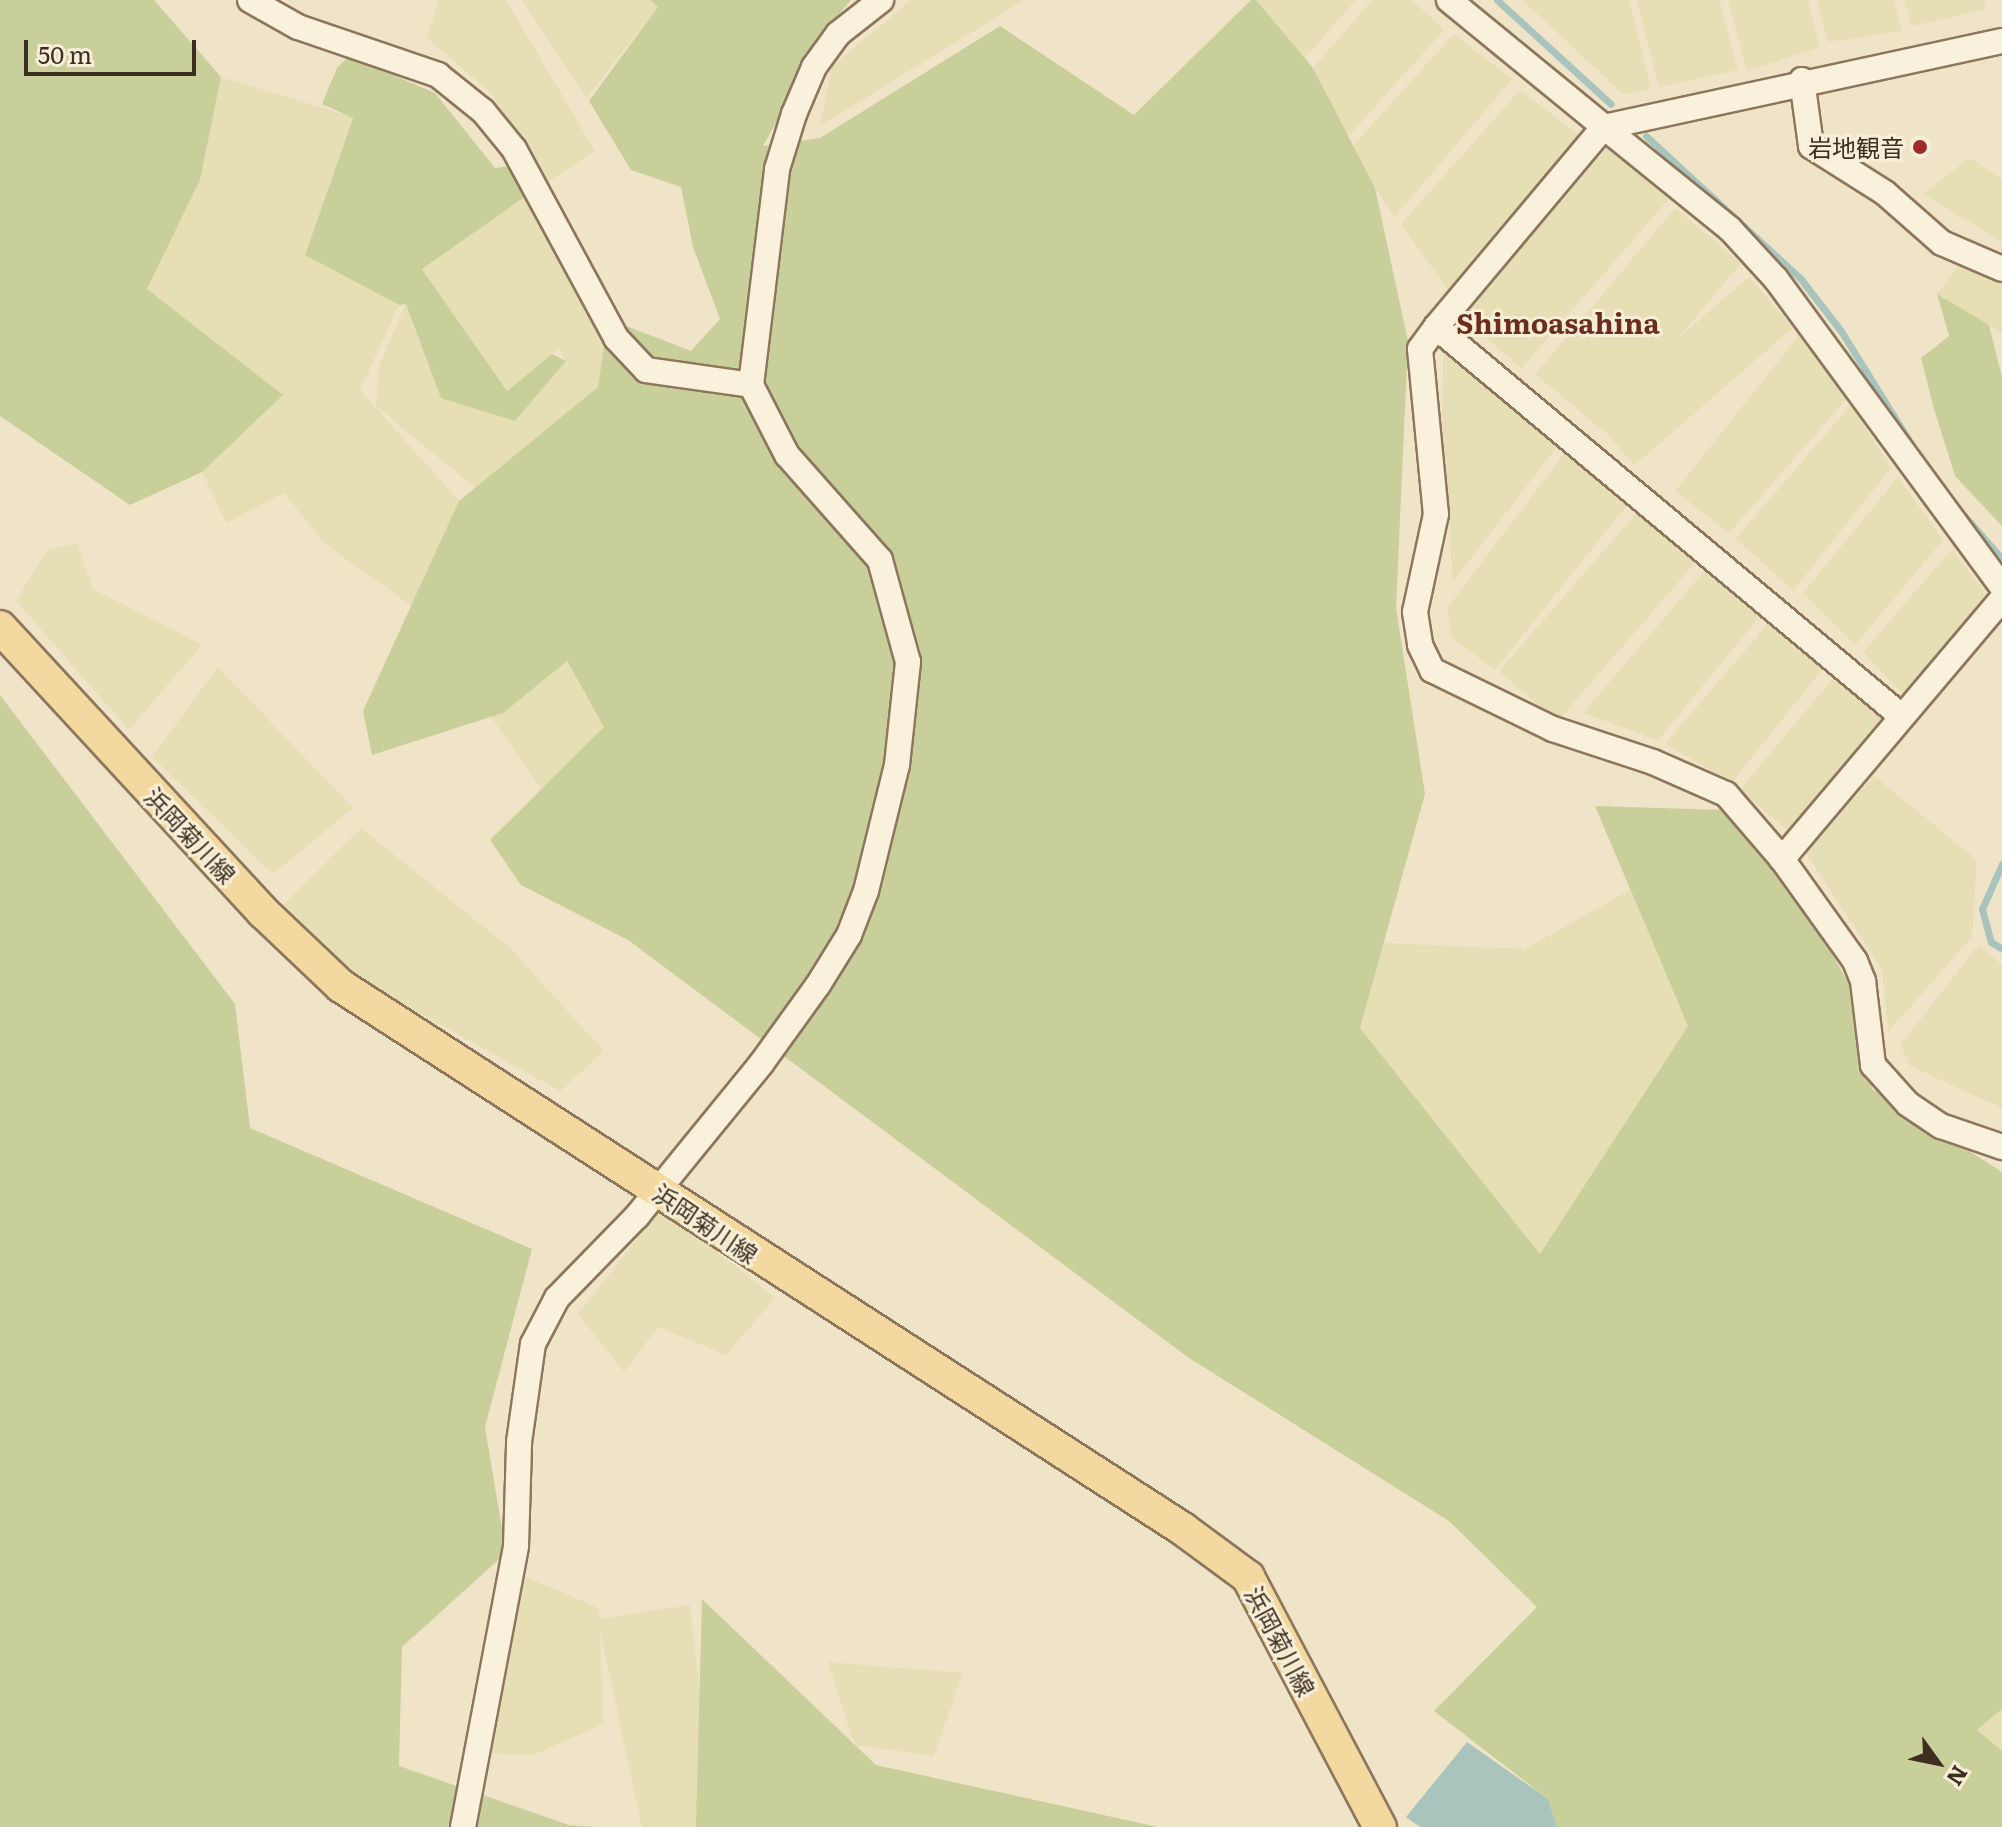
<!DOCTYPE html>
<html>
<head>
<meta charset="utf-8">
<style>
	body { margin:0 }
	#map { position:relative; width:2002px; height:1827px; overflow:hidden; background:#f0e4c8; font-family:Literata,"Noto Sans JP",serif }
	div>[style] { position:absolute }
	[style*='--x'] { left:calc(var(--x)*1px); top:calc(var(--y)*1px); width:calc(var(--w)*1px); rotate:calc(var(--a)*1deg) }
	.farmland>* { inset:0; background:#e6deb5; transform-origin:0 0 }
	.green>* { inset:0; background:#c9cf9b }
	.water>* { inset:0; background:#a9c4bc }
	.stream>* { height:7px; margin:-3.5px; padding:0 3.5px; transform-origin:3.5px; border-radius:3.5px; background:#a9c4bc }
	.roads { filter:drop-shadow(2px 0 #8d765c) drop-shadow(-2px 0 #8d765c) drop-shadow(0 2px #8d765c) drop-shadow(0 -2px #8d765c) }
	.minor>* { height:24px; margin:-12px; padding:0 12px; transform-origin:12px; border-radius:12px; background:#faf1dc }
	.major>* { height:32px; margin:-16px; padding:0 16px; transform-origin:16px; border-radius:16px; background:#f3d9a0 }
	.dots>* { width:22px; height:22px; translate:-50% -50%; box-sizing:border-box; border:4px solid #f7eed8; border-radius:50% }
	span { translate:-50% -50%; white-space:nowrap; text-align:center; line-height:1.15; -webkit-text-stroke:6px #f7eed8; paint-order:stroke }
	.poi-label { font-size:24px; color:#3d2e20 }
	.right { translate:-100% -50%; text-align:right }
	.street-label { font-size:24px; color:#3d2e20 }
	.quarter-label { font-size:28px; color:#6b2e1e; font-weight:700 }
	.north { position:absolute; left:1898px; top:1723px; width:80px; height:80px; -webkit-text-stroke:6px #f7eed8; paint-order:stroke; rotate:123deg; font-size:22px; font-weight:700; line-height:32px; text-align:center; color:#3d2e20 }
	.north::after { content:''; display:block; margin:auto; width:28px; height:36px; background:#3d2e20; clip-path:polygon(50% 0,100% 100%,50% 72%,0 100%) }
	.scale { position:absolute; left:24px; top:40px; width:172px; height:36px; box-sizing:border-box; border:4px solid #3d2e20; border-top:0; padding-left:10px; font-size:24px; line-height:28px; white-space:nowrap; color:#3d2e20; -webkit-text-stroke:6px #f7eed8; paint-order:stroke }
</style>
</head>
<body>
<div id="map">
	<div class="farmland">
		<div style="clip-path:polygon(439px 0,506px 0,595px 151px,547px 183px,491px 93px,427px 38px)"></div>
		<div style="clip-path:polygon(522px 0,649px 0,659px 6px,586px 98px)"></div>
		<div style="clip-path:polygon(911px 0,1024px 0,820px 126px,832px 66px)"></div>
		<div style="clip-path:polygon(1256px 0,1356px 0,1303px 60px)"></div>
		<div style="clip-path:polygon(1372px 0,1412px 0,1444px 30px,1345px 140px,1313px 68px)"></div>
		<div style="clip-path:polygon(1522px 0,1629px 0,1651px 89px,1623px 94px)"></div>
		<div style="clip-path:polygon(1637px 0,1719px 0,1738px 70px,1659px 87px)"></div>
		<div style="clip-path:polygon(1728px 0,1808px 0,1820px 47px,1747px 71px)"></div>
		<div style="clip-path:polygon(1817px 0,1894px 0,1902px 31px,1828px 42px)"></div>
		<div style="clip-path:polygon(1904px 0,1984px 0,1986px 9px,1912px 26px)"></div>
		<div style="clip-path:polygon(1454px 34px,1512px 79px,1395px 217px,1349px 150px)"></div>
		<div style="clip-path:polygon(221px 77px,353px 117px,305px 255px,399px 305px,360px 390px,459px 501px,412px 606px,325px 544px,284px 493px,226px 523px,202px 472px,283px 395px,147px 289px,200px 180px)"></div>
		<div style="clip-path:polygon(1520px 90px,1581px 137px,1450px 293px,1401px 224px)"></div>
		<div style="left:1608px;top:147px;width:80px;height:224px;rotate:41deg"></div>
		<div style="clip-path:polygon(1969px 158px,2002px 179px,2002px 242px,1923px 194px)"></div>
		<div style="clip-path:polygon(533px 191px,608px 319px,598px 387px,475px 488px,376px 406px,379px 366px,406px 303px,515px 421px,566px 361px,559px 349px,507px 391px,422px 268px)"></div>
		<div style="left:1675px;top:208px;width:86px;height:217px;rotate:40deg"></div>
		<div style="clip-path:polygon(1963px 259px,2002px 276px,2002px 333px,1937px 294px)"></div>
		<div style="left:1749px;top:277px;width:67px;height:210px;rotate:49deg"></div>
		<div style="clip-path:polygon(1801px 333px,1849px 396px,1729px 533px,1675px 491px)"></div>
		<div style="clip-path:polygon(1444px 343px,1561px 441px,1453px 582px,1442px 413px)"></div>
		<div style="clip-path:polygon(1851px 405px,1891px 468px,1793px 591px,1736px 538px)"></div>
		<div style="clip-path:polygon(1566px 451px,1632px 499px,1495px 670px,1451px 637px,1448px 607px)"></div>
		<div style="clip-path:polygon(1898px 477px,1943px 540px,1855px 645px,1803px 593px)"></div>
		<div style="left:1640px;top:509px;width:77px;height:215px;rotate:41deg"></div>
		<div style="clip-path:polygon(77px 543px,93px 589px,202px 645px,129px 730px,16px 601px,47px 550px)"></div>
		<div style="clip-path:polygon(1952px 549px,1986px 594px,1904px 695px,1863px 652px)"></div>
		<div style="clip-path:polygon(1706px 569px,1761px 615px,1658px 740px,1583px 713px)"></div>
		<div style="clip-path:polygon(1770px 621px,1825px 666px,1732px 782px,1665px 744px)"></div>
		<div style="clip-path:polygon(566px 661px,605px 727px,541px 789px,491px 717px)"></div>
		<div style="clip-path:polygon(218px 667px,353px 808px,273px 874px,152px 757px)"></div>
		<div style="left:1836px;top:675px;width:65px;height:150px;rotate:40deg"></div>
		<div style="clip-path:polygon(1874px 776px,1977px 860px,1972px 937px,1888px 1032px,1882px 969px,1806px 853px)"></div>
		<div style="clip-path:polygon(361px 828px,509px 947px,604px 1051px,560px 1091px,360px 980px,281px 907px)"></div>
		<div style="clip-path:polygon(1630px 890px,1688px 1026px,1540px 1254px,1360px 1028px,1383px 943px,1525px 949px)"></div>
		<div style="clip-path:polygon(1979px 944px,2002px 965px,2002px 1108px,1910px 1066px,1901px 1044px)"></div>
		<div style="clip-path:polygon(662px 1207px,775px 1298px,726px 1355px,658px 1327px,624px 1372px,578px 1314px)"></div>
		<div style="clip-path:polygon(524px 1576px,598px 1608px,599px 1619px,690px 1605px,707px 1758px,697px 1827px,642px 1827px,600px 1630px,603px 1724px,533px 1755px,488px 1753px)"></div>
		<div style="clip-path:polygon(828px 1662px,963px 1673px,934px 1756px,855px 1745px)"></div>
		<div style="clip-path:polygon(2002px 1709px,2002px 1751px,1977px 1730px)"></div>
	</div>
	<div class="green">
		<div style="clip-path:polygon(0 0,154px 0,221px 77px,200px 180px,147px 289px,283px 395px,202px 472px,130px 505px,0 416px)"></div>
		<div style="clip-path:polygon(650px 0,851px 0,831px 24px,763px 146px,820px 138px,1000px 26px,1134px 115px,1251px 0,1256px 0,1313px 68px,1375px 188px,1408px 341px,1396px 608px,1425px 794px,1360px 1028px,1540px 1254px,1688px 1026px,1595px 806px,1725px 810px,1800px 900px,1851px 987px,1872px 1089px,2002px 1172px,2002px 1709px,1977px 1730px,2002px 1751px,2002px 1827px,1557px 1827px,1548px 1799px,1434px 1711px,1537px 1607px,1449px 1521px,1189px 1358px,628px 940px,521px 885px,490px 840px,604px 727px,567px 661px,503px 713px,372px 755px,363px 711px,459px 501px,598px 387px,608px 319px,691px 351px,720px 319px,693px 247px,681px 187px,631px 170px,589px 101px,658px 7px)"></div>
		<div style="clip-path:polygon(349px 56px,435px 93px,495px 168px,521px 164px,533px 191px,422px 269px,507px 391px,552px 354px,566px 361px,515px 421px,441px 398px,406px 304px,399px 305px,305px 255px,353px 118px,322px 104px,337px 68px)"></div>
		<div style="clip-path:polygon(1937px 294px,1989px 325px,2002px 377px,2002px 526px,1955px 476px,1934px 409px,1921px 358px,1949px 336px)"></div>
		<div style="clip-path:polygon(0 695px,235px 1004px,250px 1128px,532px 1249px,485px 1427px,506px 1553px,402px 1647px,399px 1766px,569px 1825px,599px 1827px,0 1827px)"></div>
		<div style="clip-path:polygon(702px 1599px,876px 1765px,1158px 1827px,696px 1827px)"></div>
	</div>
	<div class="water">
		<div style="clip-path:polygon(1467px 1742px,1548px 1799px,1557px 1827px,1420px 1827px,1406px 1817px)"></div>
	</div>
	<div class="stream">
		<div style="--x:1497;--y:0;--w:154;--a:42.4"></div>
		<div style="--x:1646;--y:136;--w:209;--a:42.7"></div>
		<div style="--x:1800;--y:278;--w:67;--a:52.3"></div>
		<div style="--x:1841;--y:331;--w:133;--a:58.2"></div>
		<div style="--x:1961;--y:512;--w:62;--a:48.9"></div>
		<div style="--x:2002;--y:864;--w:49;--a:114"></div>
		<div style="--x:1982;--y:909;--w:34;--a:75"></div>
		<div style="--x:1991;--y:942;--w:13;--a:32"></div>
	</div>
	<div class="roads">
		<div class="minor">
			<div style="--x:250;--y:0;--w:55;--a:29.4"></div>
			<div style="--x:298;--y:27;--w:148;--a:18.9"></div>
			<div style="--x:438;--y:75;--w:58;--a:38.7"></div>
			<div style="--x:483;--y:111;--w:49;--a:50.8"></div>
			<div style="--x:514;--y:149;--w:215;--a:61.6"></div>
			<div style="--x:616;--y:338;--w:44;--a:46.8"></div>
			<div style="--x:646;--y:370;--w:106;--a:8.1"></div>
			<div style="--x:1449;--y:0;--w:200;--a:39.3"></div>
			<div style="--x:1604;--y:127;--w:407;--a:-12.2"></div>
			<div style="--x:1802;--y:80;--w:67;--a:82.2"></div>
			<div style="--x:1811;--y:146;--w:88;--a:32.4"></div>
			<div style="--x:1885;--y:193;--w:76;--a:41.3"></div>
			<div style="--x:1942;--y:243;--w:65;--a:23.4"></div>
			<div style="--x:1436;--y:327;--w:27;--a:126"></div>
			<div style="--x:1420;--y:349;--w:166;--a:84.5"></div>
			<div style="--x:1436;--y:514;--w:100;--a:102.1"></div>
			<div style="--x:1415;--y:612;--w:33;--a:81"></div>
			<div style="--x:1420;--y:645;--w:28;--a:64"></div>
			<div style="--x:1432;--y:670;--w:135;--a:26"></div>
			<div style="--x:1553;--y:729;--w:105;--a:18.3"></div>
			<div style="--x:1653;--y:762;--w:80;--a:23.7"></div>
			<div style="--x:1726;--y:794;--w:86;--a:49.3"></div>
			<div style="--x:2002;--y:599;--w:341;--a:130.2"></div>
			<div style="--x:1782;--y:859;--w:125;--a:54.4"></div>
			<div style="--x:1855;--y:961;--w:22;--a:68"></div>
			<div style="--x:1863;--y:981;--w:85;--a:83.2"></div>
			<div style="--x:1873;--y:1065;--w:52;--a:48.1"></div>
			<div style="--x:1908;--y:1104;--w:40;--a:34"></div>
			<div style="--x:1941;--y:1126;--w:65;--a:19"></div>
			<div style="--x:1900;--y:715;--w:605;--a:-140.1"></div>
			<div style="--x:1436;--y:327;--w:261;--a:-50"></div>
			<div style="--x:1604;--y:127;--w:162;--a:39"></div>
			<div style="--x:1730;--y:229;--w:68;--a:47.4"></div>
			<div style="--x:1776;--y:279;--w:382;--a:53.7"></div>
			<div style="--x:463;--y:1827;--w:286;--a:-79.3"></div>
			<div style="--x:516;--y:1546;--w:104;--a:-88.3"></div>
			<div style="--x:519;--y:1442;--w:99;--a:-81.9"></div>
			<div style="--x:533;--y:1344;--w:52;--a:-62.4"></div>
			<div style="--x:557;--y:1298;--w:115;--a:-45.7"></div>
			<div style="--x:637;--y:1216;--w:196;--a:-50.8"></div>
			<div style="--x:761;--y:1064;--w:97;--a:-54.2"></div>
			<div style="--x:818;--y:985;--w:59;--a:-58.2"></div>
			<div style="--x:849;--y:935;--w:47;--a:-68.9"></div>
			<div style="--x:866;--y:891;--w:130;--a:-76.2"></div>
			<div style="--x:897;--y:765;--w:104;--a:-83.9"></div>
			<div style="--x:908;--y:662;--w:106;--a:-105.4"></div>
			<div style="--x:880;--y:560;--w:140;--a:-131.5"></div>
			<div style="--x:787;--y:455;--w:79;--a:-117.2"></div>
			<div style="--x:751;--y:385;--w:218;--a:-83.1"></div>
			<div style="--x:777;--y:169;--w:58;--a:-72.8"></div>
			<div style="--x:794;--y:114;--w:51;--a:-66.9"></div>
			<div style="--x:814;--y:67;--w:41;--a:-54"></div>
			<div style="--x:838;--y:34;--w:55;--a:-38.3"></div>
		</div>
		<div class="major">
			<div style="--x:0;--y:627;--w:388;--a:47.3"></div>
			<div style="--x:263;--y:912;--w:108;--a:43.5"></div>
			<div style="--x:341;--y:986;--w:1002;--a:32.82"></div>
			<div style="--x:1183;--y:1529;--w:81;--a:36.4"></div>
			<div style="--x:1248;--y:1577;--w:283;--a:62.2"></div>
		</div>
	</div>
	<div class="dots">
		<div style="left:1920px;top:147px;background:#9e2a2b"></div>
	</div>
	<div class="poi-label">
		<span class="right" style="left:1904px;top:147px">岩地観音</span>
	</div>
	<div class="street-label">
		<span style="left:191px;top:835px;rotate:47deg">浜岡菊川線</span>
		<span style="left:706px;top:1223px;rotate:34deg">浜岡菊川線</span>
		<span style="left:1281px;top:1641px;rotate:62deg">浜岡菊川線</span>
	</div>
	<div class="quarter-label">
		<span style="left:1558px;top:322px">Shimoasahina</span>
	</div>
	<div class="north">N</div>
	<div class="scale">50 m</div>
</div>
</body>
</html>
